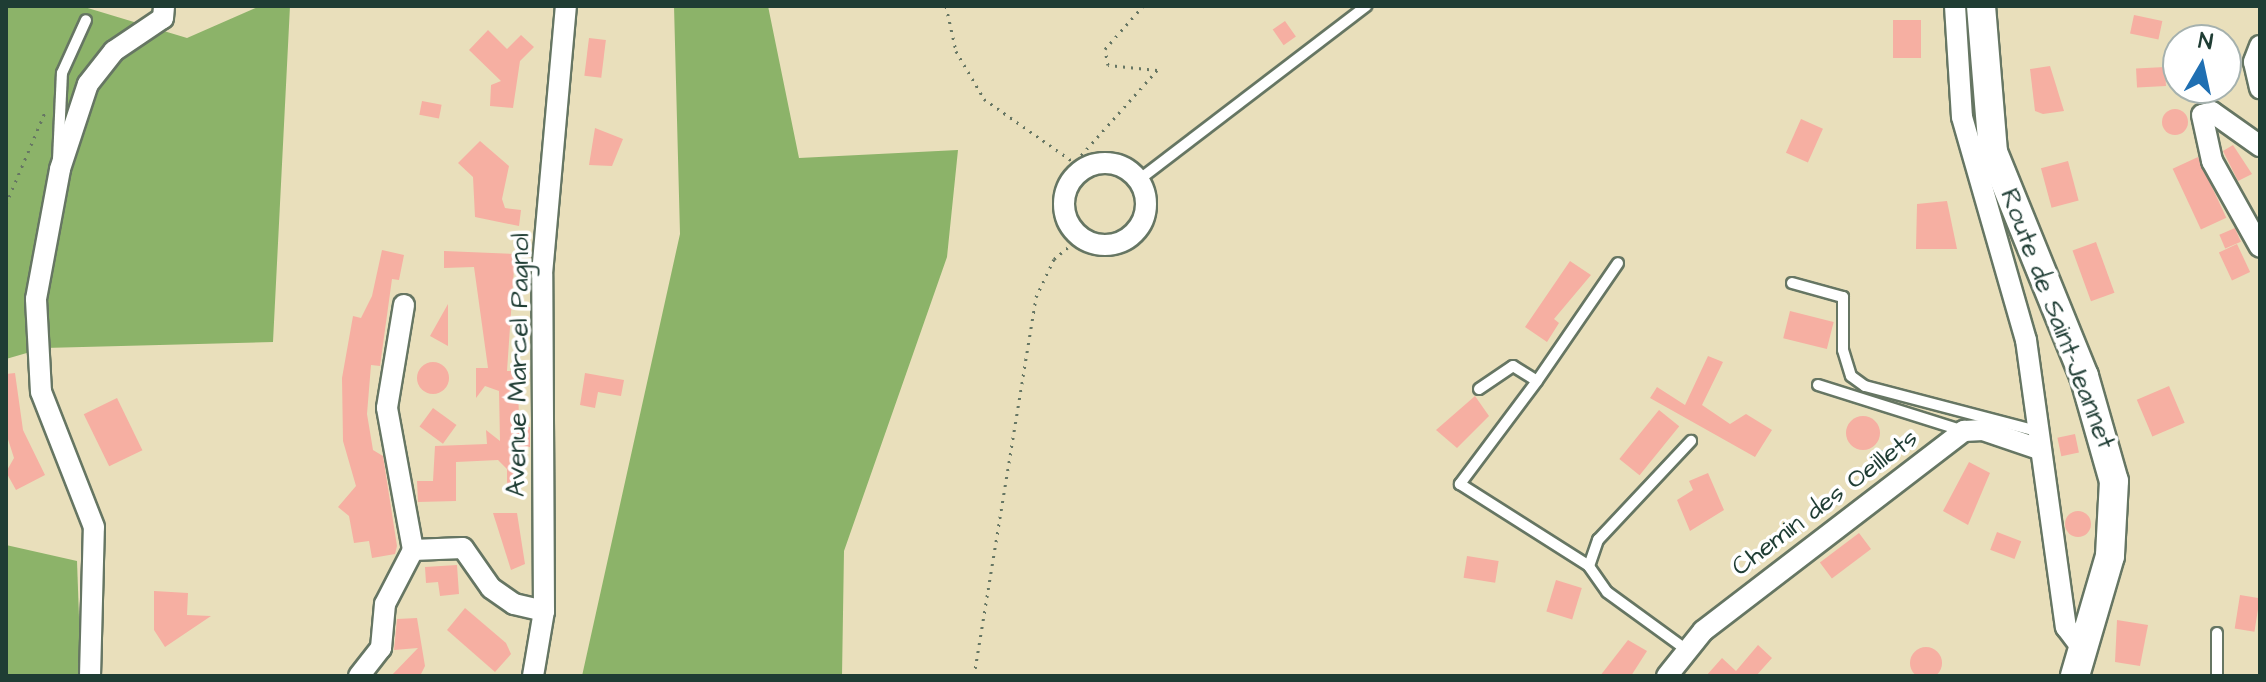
<!DOCTYPE html>
<html>
<head>
<meta charset="utf-8">
<style>
	body { margin:0 }
	#map { position:relative; width:2266px; height:682px; overflow:hidden; background:#e9dfbb; font-family:"Architects Daughter",sans-serif }
	div>[style] { position:absolute }
	[style*='--x'] { left:calc(var(--x)*1px); top:calc(var(--y)*1px); width:calc(var(--w)*1px); rotate:calc(var(--a)*1deg) }
	.forest>* { inset:0; background:#8cb369 }
	.water>* { inset:0; background:#40a9c0 }
	.round { border-radius:50% }
	.building>* { inset:0; background:#f6afa2; transform-origin:0 0 }
	.path>* { height:3px; margin-top:-1.5px; transform-origin:0; background:repeating-linear-gradient(90deg,#667663 0 2px,transparent 0 8px) }
	.roads { filter:drop-shadow(2px 0 #667663) drop-shadow(-2px 0 #667663) drop-shadow(0 2px #667663) drop-shadow(0 -2px #667663) }
	.lane>* { height:10px; margin:-5px; padding:0 5px; transform-origin:5px; border-radius:5px; background:#fff }
	.street>* { height:20px; margin:-10px; padding:0 10px; transform-origin:10px; border-radius:10px; background:#fff }
	.street>.ring { margin:-10px; padding:0; box-sizing:content-box; background:none; border:20px solid #fff; border-radius:50% }
	.secondary>* { height:28px; margin:-14px; padding:0 14px; transform-origin:14px; border-radius:14px; background:#fff }
	span { translate:-50% -50%; white-space:nowrap; text-align:center; line-height:1.15; -webkit-text-stroke:7px #fff; paint-order:stroke }
	.street-label { font-size:26px; color:#1f3d34 }
	.frame { position:absolute; inset:0; border:8px solid #1f3d34; pointer-events:none }
	.north { position:absolute; left:2162px; top:24px; width:80px; height:80px; box-sizing:border-box; background:#fff; border:2px solid #a5b1ae; border-radius:50%; rotate:9deg; font-size:22px; font-weight:700; line-height:32px; text-align:center; color:#1f3d34 }
	.north::after { content:''; display:block; margin:auto; width:28px; height:36px; background:#1f6fb2; clip-path:polygon(50% 0,100% 100%,50% 72%,0 100%) }
</style>
</head>
<body>
<div id="map">
	<div class="forest">
		<div style="clip-path:polygon(6px 6px,81px 6px,187px 38px,260px 6px,290px 6px,273px 342px,44px 348px,6px 359px)"></div>
		<div style="clip-path:polygon(674px 6px,768px 6px,799px 158px,958px 150px,947px 257px,844px 551px,842px 676px,582px 676px,680px 234px)"></div>
		<div style="clip-path:polygon(6px 545px,77px 561px,81px 674px,6px 676px)"></div>
	</div>
	<div class="water">
		<div class="round" style="left:1870px;top:450px;width:18px;height:18px"></div>
	</div>
	<div class="building">
		<div style="left:2134px;top:15px;width:29px;height:19px;rotate:12deg"></div>
		<div style="left:1893px;top:20px;width:28px;height:38px"></div>
		<div style="left:1285px;top:21px;width:19px;height:15px;rotate:55deg"></div>
		<div style="clip-path:polygon(488px 30px,507px 49px,521px 35px,534px 47px,520px 61px,513px 108px,490px 106px,491px 85px,501px 81px,469px 50px)"></div>
		<div style="left:589px;top:38px;width:17px;height:38px;rotate:7deg"></div>
		<div style="clip-path:polygon(2050px 66px,2064px 111px,2043px 114px,2035px 111px,2030px 69px)"></div>
		<div style="left:2165px;top:67px;width:19px;height:29px;rotate:87deg"></div>
		<div style="left:422px;top:101px;width:20px;height:14px;rotate:11deg"></div>
		<div class="round" style="left:2162px;top:109px;width:26px;height:26px"></div>
		<div style="left:1801px;top:119px;width:24px;height:37px;rotate:24deg"></div>
		<div style="clip-path:polygon(595px 128px,623px 139px,612px 166px,589px 165px)"></div>
		<div style="clip-path:polygon(480px 141px,509px 166px,502px 199px,505px 208px,521px 210px,519px 226px,475px 217px,473px 177px,458px 163px)"></div>
		<div style="clip-path:polygon(2233px 145px,2252px 174px,2238px 181px,2223px 151px)"></div>
		<div style="left:2198px;top:157px;width:67px;height:28px;rotate:65deg"></div>
		<div style="left:2068px;top:161px;width:41px;height:28px;rotate:75deg"></div>
		<div style="clip-path:polygon(1947px 201px,1957px 249px,1916px 249px,1917px 204px)"></div>
		<div style="left:2235px;top:228px;width:15px;height:17px;rotate:67deg"></div>
		<div style="left:2096px;top:242px;width:54px;height:25px;rotate:70deg"></div>
		<div style="left:2237px;top:244px;width:31px;height:20px;rotate:65deg"></div>
		<div style="clip-path:polygon(382px 250px,404px 255px,399px 280px,392px 279px,380px 366px,371px 365px,367px 414px,373px 450px,383px 456px,397px 546px,395px 554px,372px 558px,369px 541px,354px 543px,349px 516px,338px 507px,356px 486px,343px 441px,342px 378px,353px 316px,361px 318px,372px 296px)"></div>
		<div style="clip-path:polygon(444px 251px,515px 254px,507px 371px,518px 371px,519px 427px,530px 427px,530px 447px,508px 448px,522px 459px,521px 490px,507px 490px,507px 469px,498px 460px,456px 462px,456px 501px,418px 502px,417px 481px,433px 481px,435px 446px,487px 444px,486px 430px,500px 441px,499px 391px,485px 386px,476px 398px,476px 368px,488px 368px,474px 267px,444px 268px)"></div>
		<div style="clip-path:polygon(1570px 261px,1591px 275px,1554px 319px,1559px 323px,1547px 342px,1525px 327px)"></div>
		<div style="clip-path:polygon(448px 304px,448px 346px,430px 336px)"></div>
		<div style="left:1790px;top:311px;width:45px;height:28px;rotate:14deg"></div>
		<div style="clip-path:polygon(1708px 356px,1723px 362px,1702px 405px,1730px 424px,1746px 414px,1772px 430px,1755px 457px,1650px 398px,1657px 387px,1685px 405px)"></div>
		<div class="round" style="left:417px;top:362px;width:32px;height:32px"></div>
		<div style="clip-path:polygon(15px 373px,23px 430px,45px 475px,16px 490px,6px 472px,14px 458px,6px 433px,6px 374px)"></div>
		<div style="clip-path:polygon(585px 373px,624px 380px,621px 396px,598px 392px,595px 408px,580px 405px)"></div>
		<div style="left:2169px;top:386px;width:40px;height:35px;rotate:67deg"></div>
		<div style="clip-path:polygon(1475px 396px,1489px 416px,1457px 448px,1436px 430px)"></div>
		<div style="left:117px;top:398px;width:58px;height:37px;rotate:64deg"></div>
		<div style="left:433px;top:408px;width:29px;height:23px;rotate:36deg"></div>
		<div style="left:1659px;top:410px;width:26px;height:63px;rotate:39deg"></div>
		<div class="round" style="left:1846px;top:416px;width:34px;height:34px"></div>
		<div style="left:2075px;top:434px;width:19px;height:18px;rotate:78deg"></div>
		<div style="clip-path:polygon(1969px 462px,1990px 473px,1968px 525px,1943px 511px)"></div>
		<div style="clip-path:polygon(1708px 473px,1724px 510px,1690px 531px,1677px 500px,1693px 490px,1689px 481px)"></div>
		<div class="round" style="left:2065px;top:511px;width:26px;height:26px"></div>
		<div style="clip-path:polygon(493px 513px,517px 513px,525px 564px,511px 570px)"></div>
		<div style="left:1997px;top:532px;width:26px;height:19px;rotate:21deg"></div>
		<div style="left:1859px;top:533px;width:20px;height:49px;rotate:53deg"></div>
		<div style="left:1467px;top:556px;width:32px;height:22px;rotate:9deg"></div>
		<div style="clip-path:polygon(457px 565px,459px 594px,440px 596px,438px 582px,426px 583px,425px 567px)"></div>
		<div style="left:1556px;top:580px;width:27px;height:33px;rotate:17deg"></div>
		<div style="clip-path:polygon(154px 591px,188px 593px,187px 615px,211px 616px,165px 647px,154px 630px)"></div>
		<div style="left:2240px;top:595px;width:20px;height:34px;rotate:9deg"></div>
		<div style="clip-path:polygon(465px 608px,506px 643px,511px 654px,495px 672px,447px 630px)"></div>
		<div style="clip-path:polygon(417px 618px,425px 666px,420px 676px,391px 676px,418px 648px,394px 650px,397px 619px)"></div>
		<div style="clip-path:polygon(2117px 620px,2148px 625px,2140px 666px,2115px 662px)"></div>
		<div style="clip-path:polygon(1628px 640px,1647px 651px,1631px 676px,1600px 676px)"></div>
		<div style="clip-path:polygon(1758px 645px,1772px 658px,1756px 676px,1706px 676px,1722px 658px,1736px 671px)"></div>
		<div class="round" style="left:1910px;top:647px;width:32px;height:32px"></div>
	</div>
	<div class="path">
		<div style="--x:946;--y:6;--w:46;--a:77.5"></div>
		<div style="--x:956;--y:51;--w:56;--a:59.7"></div>
		<div style="--x:984;--y:99;--w:120;--a:35.1"></div>
		<div style="--x:1076;--y:161;--w:122;--a:-48.3"></div>
		<div style="--x:1157;--y:70;--w:49;--a:-174.2"></div>
		<div style="--x:1108;--y:65;--w:16;--a:-101"></div>
		<div style="--x:1105;--y:49;--w:57;--a:-48.5"></div>
		<div style="--x:6;--y:204;--w:100;--a:-67"></div>
		<div style="--x:974;--y:676;--w:384;--a:-80.7"></div>
		<div style="--x:1036;--y:297;--w:42;--a:-64.7"></div>
		<div style="--x:1054;--y:259;--w:33;--a:-40"></div>
	</div>
	<div class="roads">
		<div class="lane">
			<div style="--x:58;--y:160;--w:87;--a:-87.4"></div>
			<div style="--x:62;--y:73;--w:58;--a:-65.6"></div>
			<div style="--x:1140;--y:179;--w:285;--a:-37.4"></div>
			<div style="--x:1792;--y:283;--w:53;--a:15.4"></div>
			<div style="--x:1843;--y:297;--w:53;--a:90"></div>
			<div style="--x:1843;--y:350;--w:27;--a:73"></div>
			<div style="--x:1851;--y:376;--w:17;--a:36"></div>
			<div style="--x:1865;--y:386;--w:178;--a:14.7"></div>
			<div style="--x:1537;--y:381;--w:143;--a:-55.5"></div>
			<div style="--x:1818;--y:385;--w:153;--a:17.5"></div>
			<div style="--x:1479;--y:389;--w:41;--a:-34.1"></div>
			<div style="--x:1513;--y:366;--w:28;--a:32"></div>
			<div style="--x:1537;--y:381;--w:129;--a:126.8"></div>
			<div style="--x:1460;--y:484;--w:153;--a:32.4"></div>
			<div style="--x:1684;--y:648;--w:95;--a:-144"></div>
			<div style="--x:1607;--y:592;--w:32;--a:-125"></div>
			<div style="--x:1589;--y:566;--w:28;--a:-71"></div>
			<div style="--x:1598;--y:540;--w:136;--a:-46.8"></div>
			<div style="--x:2217;--y:676;--w:43;--a:-90"></div>
		</div>
		<div class="street">
			<div style="--x:1955;--y:6;--w:111;--a:86.4"></div>
			<div style="--x:1962;--y:117;--w:232;--a:74"></div>
			<div style="--x:2026;--y:340;--w:290;--a:82.1"></div>
			<div style="--x:2066;--y:627;--w:26;--a:53"></div>
			<div style="--x:2260;--y:46;--w:17;--a:111"></div>
			<div style="--x:2254;--y:62;--w:27;--a:77"></div>
			<div style="--x:2260;--y:146;--w:59;--a:-144.7"></div>
			<div style="--x:2212;--y:112;--w:10;--a:163"></div>
			<div style="--x:2202;--y:115;--w:47;--a:77.7"></div>
			<div style="--x:2212;--y:161;--w:98;--a:60.8"></div>
			<div class="ring" style="left:1064px;top:163px;width:62px;height:62px"></div>
			<div style="--x:404;--y:305;--w:104;--a:99.4"></div>
			<div style="--x:387;--y:408;--w:144;--a:79.6"></div>
			<div style="--x:413;--y:550;--w:50;--a:-2.3"></div>
			<div style="--x:463;--y:548;--w:49;--a:55"></div>
			<div style="--x:491;--y:588;--w:28;--a:35"></div>
			<div style="--x:514;--y:604;--w:31;--a:13"></div>
			<div style="--x:90;--y:676;--w:149;--a:-88.5"></div>
			<div style="--x:94;--y:527;--w:145;--a:-111.4"></div>
			<div style="--x:41;--y:392;--w:93;--a:-93.1"></div>
			<div style="--x:36;--y:299;--w:132;--a:-79.5"></div>
			<div style="--x:60;--y:169;--w:89;--a:-71.8"></div>
			<div style="--x:88;--y:84;--w:42;--a:-51.8"></div>
			<div style="--x:114;--y:51;--w:59;--a:-34"></div>
			<div style="--x:163;--y:18;--w:12;--a:-85"></div>
			<div style="--x:359;--y:676;--w:36;--a:-52"></div>
			<div style="--x:381;--y:648;--w:44;--a:-84.8"></div>
			<div style="--x:385;--y:604;--w:61;--a:-62.6"></div>
			<div style="--x:533;--y:676;--w:66;--a:-80.4"></div>
			<div style="--x:544;--y:611;--w:337;--a:-90.3"></div>
			<div style="--x:542;--y:274;--w:269;--a:-84.9"></div>
			<div style="--x:1667;--y:676;--w:58;--a:-51.3"></div>
			<div style="--x:1703;--y:631;--w:329;--a:-37.5"></div>
			<div style="--x:1964;--y:431;--w:19;--a:-3"></div>
			<div style="--x:1983;--y:430;--w:59;--a:18.7"></div>
		</div>
		<div class="secondary">
			<div style="--x:1981;--y:6;--w:146;--a:85.3"></div>
			<div style="--x:1993;--y:152;--w:242;--a:67.9"></div>
			<div style="--x:2084;--y:376;--w:109;--a:74.1"></div>
			<div style="--x:2114;--y:481;--w:75;--a:93.1"></div>
			<div style="--x:2110;--y:556;--w:125;--a:106.3"></div>
		</div>
	</div>
	<div class="street-label">
		<span style="left:2057px;top:319px;rotate:69deg">Route de Saint-Jeannet</span>
		<span style="left:519px;top:365px;rotate:-89deg">Avenue Marcel Pagnol</span>
		<span style="left:1825px;top:503px;rotate:-37deg">Chemin des Oeillets</span>
	</div>
	<div class="frame"></div>
	<div class="north">N</div>
</div>
</body>
</html>
